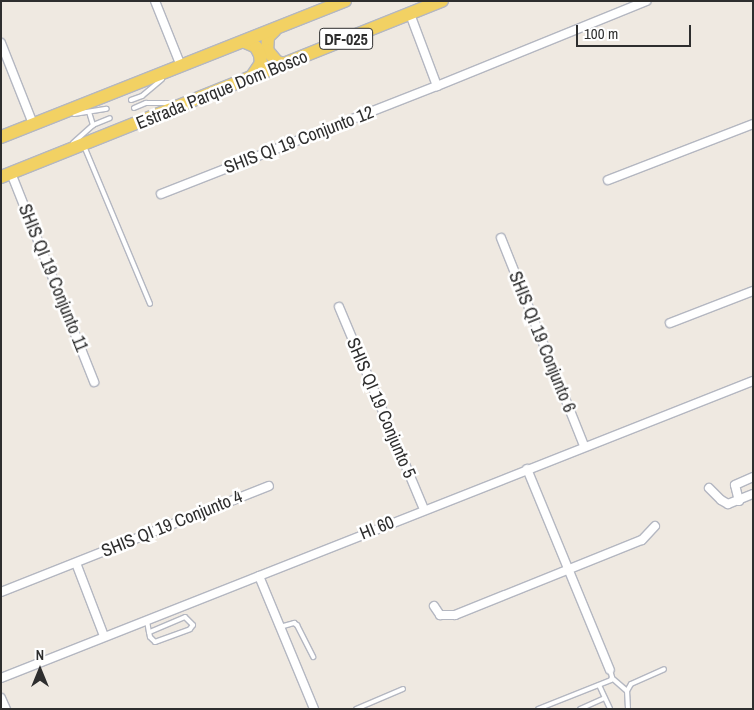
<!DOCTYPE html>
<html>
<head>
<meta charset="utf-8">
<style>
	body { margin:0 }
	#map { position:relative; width:754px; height:710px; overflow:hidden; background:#efe9e1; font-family:"Archivo Narrow",sans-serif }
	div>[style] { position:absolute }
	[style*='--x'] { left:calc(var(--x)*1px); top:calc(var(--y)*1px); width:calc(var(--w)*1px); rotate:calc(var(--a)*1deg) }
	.roads { filter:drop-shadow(1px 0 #b4b7c1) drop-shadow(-1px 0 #b4b7c1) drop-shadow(0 1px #b4b7c1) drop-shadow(0 -1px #b4b7c1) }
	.lane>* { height:4px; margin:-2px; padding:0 2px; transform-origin:2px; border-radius:2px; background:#fff }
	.street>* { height:8px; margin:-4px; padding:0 4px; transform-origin:4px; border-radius:4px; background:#fff }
	.primary>* { height:12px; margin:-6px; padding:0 6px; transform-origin:6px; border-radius:6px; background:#f2d163 }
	span { translate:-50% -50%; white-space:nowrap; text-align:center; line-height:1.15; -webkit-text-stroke:5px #fff; paint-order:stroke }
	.shield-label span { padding:1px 4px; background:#fff; border:1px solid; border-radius:4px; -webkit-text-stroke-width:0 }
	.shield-label { font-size:16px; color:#2e2e2e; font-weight:700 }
	.street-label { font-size:18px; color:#2e2e2e }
	.frame { position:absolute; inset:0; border:2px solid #2e2e2e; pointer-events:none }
	.north { position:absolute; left:15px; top:645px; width:50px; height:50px; -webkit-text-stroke:4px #fff; paint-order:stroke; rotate:0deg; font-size:14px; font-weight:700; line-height:20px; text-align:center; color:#2e2e2e }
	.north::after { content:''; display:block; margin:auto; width:18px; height:22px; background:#2e2e2e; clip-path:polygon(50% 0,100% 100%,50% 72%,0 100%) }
	.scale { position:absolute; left:576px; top:25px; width:115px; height:22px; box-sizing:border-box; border:2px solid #2e2e2e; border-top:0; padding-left:6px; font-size:15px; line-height:18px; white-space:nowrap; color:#2e2e2e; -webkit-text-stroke:4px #fff; paint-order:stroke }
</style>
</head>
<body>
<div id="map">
	<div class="roads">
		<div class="lane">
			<div style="--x:131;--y:100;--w:12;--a:-20"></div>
			<div style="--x:142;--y:96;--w:26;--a:-40"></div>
			<div style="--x:134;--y:108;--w:13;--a:-23"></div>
			<div style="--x:146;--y:103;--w:27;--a:0"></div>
			<div style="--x:89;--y:112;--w:14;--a:73"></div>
			<div style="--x:74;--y:114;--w:33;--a:-9"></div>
			<div style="--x:73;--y:143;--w:27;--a:-42"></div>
			<div style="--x:93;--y:125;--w:18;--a:-22"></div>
			<div style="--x:84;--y:146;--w:171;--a:67.3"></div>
			<div style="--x:147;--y:621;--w:11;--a:80"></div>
			<div style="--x:149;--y:632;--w:5;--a:79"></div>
			<div style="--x:150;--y:637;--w:7;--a:45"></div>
			<div style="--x:155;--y:642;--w:37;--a:-20"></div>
			<div style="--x:190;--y:629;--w:5;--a:-53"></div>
			<div style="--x:193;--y:625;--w:11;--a:-135"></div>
			<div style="--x:185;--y:617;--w:39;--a:157"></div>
			<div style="--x:280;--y:627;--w:15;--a:-16"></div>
			<div style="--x:294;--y:623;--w:4;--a:34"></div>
			<div style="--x:297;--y:625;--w:36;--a:63"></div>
			<div style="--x:612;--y:678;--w:20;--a:41"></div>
			<div style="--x:599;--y:685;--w:26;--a:65"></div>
			<div style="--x:356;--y:709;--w:51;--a:-23.1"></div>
			<div style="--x:538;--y:709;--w:79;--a:-21.7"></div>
			<div style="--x:611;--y:680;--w:3;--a:-72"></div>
			<div style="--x:612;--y:677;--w:7;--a:-106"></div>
			<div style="--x:580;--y:709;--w:27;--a:-24"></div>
			<div style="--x:628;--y:709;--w:18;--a:-93"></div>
			<div style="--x:627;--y:691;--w:8;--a:-60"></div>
			<div style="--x:631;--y:684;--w:36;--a:-24"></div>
		</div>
		<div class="street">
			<div style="--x:155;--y:1;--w:70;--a:68.2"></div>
			<div style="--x:410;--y:14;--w:77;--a:69.4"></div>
			<div style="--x:1;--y:43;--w:87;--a:68.4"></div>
			<div style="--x:11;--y:173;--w:225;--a:68.3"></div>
			<div style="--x:608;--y:180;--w:155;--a:-21.1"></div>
			<div style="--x:161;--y:194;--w:296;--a:-21.4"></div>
			<div style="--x:437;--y:86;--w:226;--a:-22.1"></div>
			<div style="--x:501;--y:238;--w:224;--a:68.2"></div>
			<div style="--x:339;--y:307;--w:219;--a:67.2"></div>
			<div style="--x:670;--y:323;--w:89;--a:-21.1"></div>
			<div style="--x:527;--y:469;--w:217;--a:67.6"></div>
			<div style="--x:709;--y:488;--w:17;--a:45"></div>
			<div style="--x:721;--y:500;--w:8;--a:30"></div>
			<div style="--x:728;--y:504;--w:27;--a:-22"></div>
			<div style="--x:739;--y:501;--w:16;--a:-104"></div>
			<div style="--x:735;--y:485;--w:20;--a:-24"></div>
			<div style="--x:76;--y:563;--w:78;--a:69"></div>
			<div style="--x:259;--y:576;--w:144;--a:67.5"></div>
			<div style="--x:1;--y:592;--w:288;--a:-21.6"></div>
			<div style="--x:434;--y:606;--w:11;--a:56"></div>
			<div style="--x:440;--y:615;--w:15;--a:0"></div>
			<div style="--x:455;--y:615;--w:201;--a:-21.9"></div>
			<div style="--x:642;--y:540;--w:19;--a:-47"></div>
			<div style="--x:1;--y:678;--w:809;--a:-21.55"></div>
			<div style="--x:1;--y:698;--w:12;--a:66"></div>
		</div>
		<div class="primary">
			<div style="--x:275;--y:30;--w:10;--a:135"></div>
			<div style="--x:268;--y:37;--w:13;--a:94"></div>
			<div style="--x:267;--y:50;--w:16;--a:50"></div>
			<div style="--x:277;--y:62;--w:9;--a:13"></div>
			<div style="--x:245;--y:42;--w:12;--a:24"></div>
			<div style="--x:256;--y:47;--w:9;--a:63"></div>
			<div style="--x:260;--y:55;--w:8;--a:83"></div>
			<div style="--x:261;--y:63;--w:18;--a:124"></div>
			<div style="--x:1;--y:137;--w:370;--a:-21.6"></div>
			<div style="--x:1;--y:177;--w:475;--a:-21.8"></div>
		</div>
	</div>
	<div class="shield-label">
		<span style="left:346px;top:39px">DF-025</span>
	</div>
	<div class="street-label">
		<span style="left:222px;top:90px;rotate:-22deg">Estrada Parque Dom Bosco</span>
		<span style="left:299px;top:140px;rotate:-21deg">SHIS QI 19 Conjunto 12</span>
		<span style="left:53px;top:278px;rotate:68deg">SHIS QI 19 Conjunto 11</span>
		<span style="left:542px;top:342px;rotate:68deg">SHIS QI 19 Conjunto 6</span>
		<span style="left:381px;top:408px;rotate:67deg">SHIS QI 19 Conjunto 5</span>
		<span style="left:172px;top:524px;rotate:-22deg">SHIS QI 19 Conjunto 4</span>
		<span style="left:377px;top:528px;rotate:-22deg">HI 60</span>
	</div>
	<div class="frame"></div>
	<div class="north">N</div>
	<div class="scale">100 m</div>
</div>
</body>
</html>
